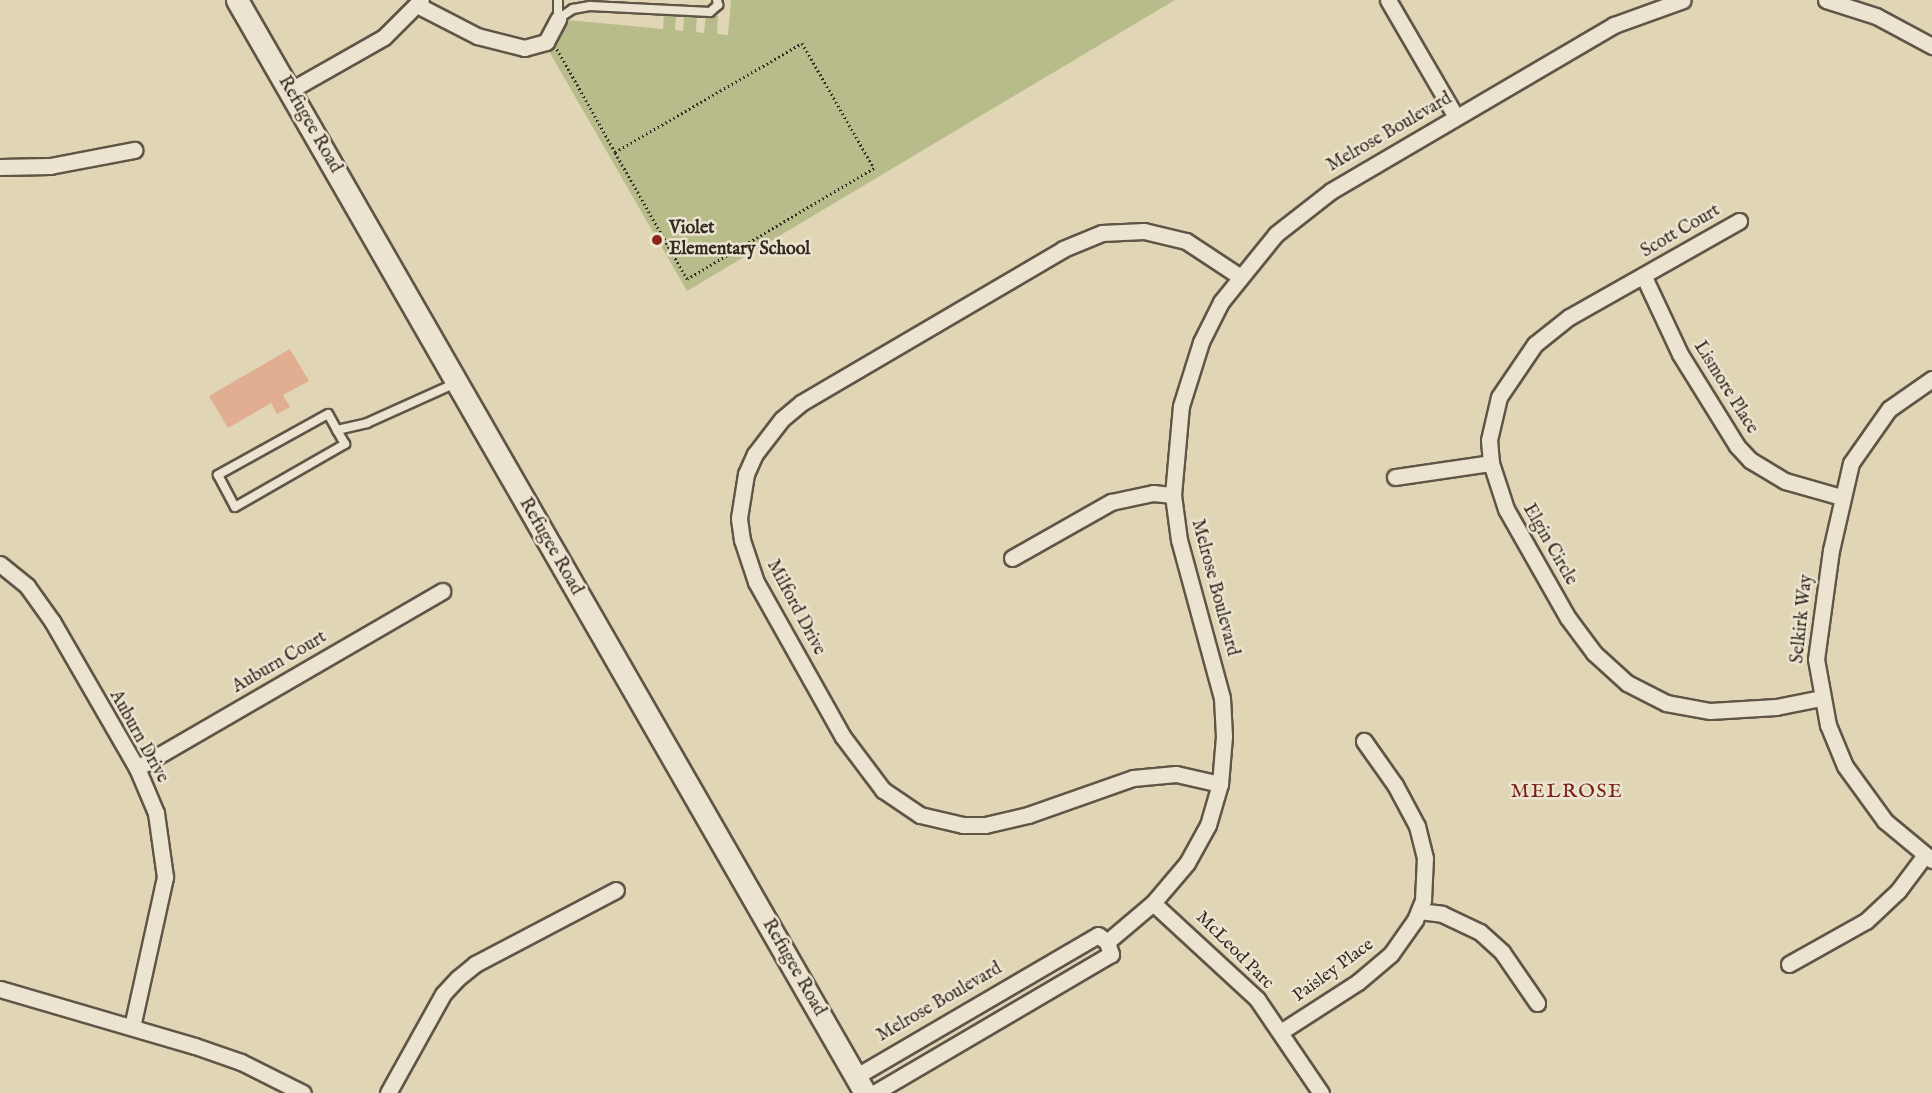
<!DOCTYPE html>
<html>
<head>
<meta charset="utf-8">
<style>
	body { margin:0 }
	#map { position:relative; width:1932px; height:1093px; overflow:hidden; background:#e0d6b6; font-family:"IM FELL English",serif }
	div>[style] { position:absolute }
	[style*='--x'] { left:calc(var(--x)*1px); top:calc(var(--y)*1px); width:calc(var(--w)*1px); rotate:calc(var(--a)*1deg) }
	.green>* { inset:0; background:#b8bc8a }
	.building>* { inset:0; background:#e1ae92 }
	.path>* { height:3px; margin-top:-1.5px; transform-origin:0; background:repeating-linear-gradient(90deg,#352a22 0 1.5px,transparent 0 4.5px) }
	.roads { filter:drop-shadow(2px 0 #605547) drop-shadow(-2px 0 #605547) drop-shadow(0 2px #605547) drop-shadow(0 -2px #605547) }
	.service>* { height:8px; margin:-4px; padding:0 4px; transform-origin:4px; border-radius:4px; background:#ebe4d0 }
	.minor>* { height:15px; margin:-7.5px; padding:0 7.5px; transform-origin:7.5px; border-radius:7.5px; background:#ebe4d0 }
	.secondary>* { height:21px; margin:-10.5px; padding:0 10.5px; transform-origin:10.5px; border-radius:10.5px; background:#ebe4d0 }
	.dots>* { width:16px; height:16px; translate:-50% -50%; box-sizing:border-box; border:3px solid #ebe4d0; border-radius:50% }
	span { translate:-50% -50%; white-space:nowrap; text-align:center; line-height:1.15; -webkit-text-stroke:5px #ebe4d0; paint-order:stroke }
	.street-label { font-size:18px; color:#352a22 }
	.poi-label { font-size:18px; color:#352a22; font-weight:700 }
	.left { translate:0 -50%; text-align:left }
	.neighbourhood-label { font-size:20px; color:#7a1f14; letter-spacing:1.5px }
</style>
</head>
<body>
<div id="map">
	<div class="green">
		<div style="clip-path:polygon(731px 0,1175px 0,687px 291px,550px 53px,568px 20px,663px 29px,664px 14px,676px 15px,675px 30px,683px 31px,684px 15px,697px 15px,696px 32px,704px 33px,706px 15px,718px 16px,717px 34px,728px 35px)"></div>
	</div>
	<div class="building">
		<div style="clip-path:polygon(290px 349px,309px 381px,283px 395px,290px 407px,277px 414px,271px 403px,228px 428px,209px 396px)"></div>
	</div>
	<div class="path">
		<div style="--x:802;--y:43;--w:144;--a:60.1"></div>
		<div style="--x:874;--y:168;--w:217;--a:149.3"></div>
		<div style="--x:687;--y:279;--w:146;--a:-119.6"></div>
		<div style="--x:615;--y:152;--w:216;--a:-30.2"></div>
		<div style="--x:557;--y:49;--w:118;--a:60.6"></div>
	</div>
	<div class="roads">
		<div class="service">
			<div style="--x:558;--y:19;--w:18;--a:-34"></div>
			<div style="--x:573;--y:9;--w:17;--a:-10"></div>
			<div style="--x:590;--y:6;--w:120;--a:2.9"></div>
			<div style="--x:710;--y:12;--w:11;--a:-41"></div>
			<div style="--x:718;--y:5;--w:5;--a:-101"></div>
			<div style="--x:558;--y:19;--w:19;--a:-90"></div>
			<div style="--x:337;--y:430;--w:18;--a:-119"></div>
			<div style="--x:328;--y:414;--w:126;--a:151"></div>
			<div style="--x:218;--y:475;--w:36;--a:62"></div>
			<div style="--x:235;--y:507;--w:127;--a:-29.8"></div>
			<div style="--x:345;--y:444;--w:16;--a:-120"></div>
			<div style="--x:337;--y:430;--w:31;--a:-13"></div>
			<div style="--x:367;--y:423;--w:98;--a:-24.2"></div>
		</div>
		<div class="minor">
			<div style="--x:1388;--y:0;--w:135;--a:59.8"></div>
			<div style="--x:1826;--y:0;--w:52;--a:17.7"></div>
			<div style="--x:1876;--y:16;--w:64;--a:28.2"></div>
			<div style="--x:417;--y:5;--w:68;--a:27.3"></div>
			<div style="--x:477;--y:36;--w:49;--a:14.3"></div>
			<div style="--x:524;--y:48;--w:23;--a:-15"></div>
			<div style="--x:546;--y:42;--w:26;--a:-62"></div>
			<div style="--x:289;--y:91;--w:109;--a:-29.6"></div>
			<div style="--x:384;--y:37;--w:52;--a:-45"></div>
			<div style="--x:0;--y:167;--w:50;--a:-1.1"></div>
			<div style="--x:50;--y:166;--w:86;--a:-10.8"></div>
			<div style="--x:1739;--y:221;--w:195;--a:150.5"></div>
			<div style="--x:1569;--y:317;--w:43;--a:141.5"></div>
			<div style="--x:1535;--y:344;--w:64;--a:124.2"></div>
			<div style="--x:1499;--y:397;--w:44;--a:103.1"></div>
			<div style="--x:1489;--y:440;--w:23;--a:85"></div>
			<div style="--x:1491;--y:463;--w:48;--a:71.9"></div>
			<div style="--x:1506;--y:509;--w:125;--a:60.4"></div>
			<div style="--x:1568;--y:618;--w:44;--a:53.4"></div>
			<div style="--x:1594;--y:653;--w:45;--a:42.3"></div>
			<div style="--x:1627;--y:683;--w:44;--a:27.1"></div>
			<div style="--x:1666;--y:703;--w:45;--a:10.3"></div>
			<div style="--x:1710;--y:711;--w:66;--a:-3.5"></div>
			<div style="--x:1776;--y:707;--w:46;--a:-11.3"></div>
			<div style="--x:1644;--y:277;--w:85;--a:64.9"></div>
			<div style="--x:1680;--y:354;--w:108;--a:58.2"></div>
			<div style="--x:1737;--y:446;--w:19;--a:47"></div>
			<div style="--x:1750;--y:460;--w:41;--a:31"></div>
			<div style="--x:1785;--y:481;--w:58;--a:15.9"></div>
			<div style="--x:1932;--y:379;--w:52;--a:145.1"></div>
			<div style="--x:1889;--y:409;--w:66;--a:125.1"></div>
			<div style="--x:1851;--y:463;--w:89;--a:102.9"></div>
			<div style="--x:1831;--y:550;--w:110;--a:97.8"></div>
			<div style="--x:1816;--y:659;--w:67;--a:79.7"></div>
			<div style="--x:1828;--y:725;--w:44;--a:67.5"></div>
			<div style="--x:1845;--y:766;--w:68;--a:54"></div>
			<div style="--x:1885;--y:821;--w:61;--a:39.7"></div>
			<div style="--x:1395;--y:477;--w:97;--a:-8.3"></div>
			<div style="--x:1012;--y:558;--w:114;--a:-29.5"></div>
			<div style="--x:1111;--y:502;--w:43;--a:-12.1"></div>
			<div style="--x:1153;--y:493;--w:20;--a:6"></div>
			<div style="--x:0;--y:564;--w:35;--a:39"></div>
			<div style="--x:27;--y:586;--w:43;--a:54.5"></div>
			<div style="--x:52;--y:621;--w:170;--a:60"></div>
			<div style="--x:137;--y:768;--w:49;--a:67.1"></div>
			<div style="--x:156;--y:813;--w:65;--a:82"></div>
			<div style="--x:165;--y:877;--w:154;--a:102.4"></div>
			<div style="--x:137;--y:768;--w:353;--a:-30.1"></div>
			<div style="--x:1220;--y:784;--w:45;--a:-167.2"></div>
			<div style="--x:1176;--y:774;--w:43;--a:174.7"></div>
			<div style="--x:1133;--y:778;--w:111;--a:160.6"></div>
			<div style="--x:1028;--y:815;--w:44;--a:166.9"></div>
			<div style="--x:985;--y:825;--w:22;--a:180"></div>
			<div style="--x:963;--y:825;--w:44;--a:-166.9"></div>
			<div style="--x:920;--y:815;--w:45;--a:-146"></div>
			<div style="--x:883;--y:790;--w:66;--a:-127"></div>
			<div style="--x:843;--y:737;--w:178;--a:-119.3"></div>
			<div style="--x:756;--y:582;--w:44;--a:-108.4"></div>
			<div style="--x:742;--y:540;--w:22;--a:-98"></div>
			<div style="--x:739;--y:518;--w:45;--a:-81"></div>
			<div style="--x:746;--y:474;--w:22;--a:-66"></div>
			<div style="--x:755;--y:454;--w:44;--a:-52.4"></div>
			<div style="--x:782;--y:419;--w:25;--a:-40"></div>
			<div style="--x:801;--y:403;--w:304;--a:-30.4"></div>
			<div style="--x:1063;--y:249;--w:42;--a:-22.3"></div>
			<div style="--x:1102;--y:233;--w:42;--a:-2.7"></div>
			<div style="--x:1144;--y:231;--w:43;--a:13.4"></div>
			<div style="--x:1186;--y:241;--w:64;--a:33.4"></div>
			<div style="--x:1153;--y:903;--w:142;--a:42.7"></div>
			<div style="--x:1257;--y:999;--w:114;--a:55.8"></div>
			<div style="--x:1419;--y:911;--w:23;--a:7"></div>
			<div style="--x:1442;--y:914;--w:42;--a:25.3"></div>
			<div style="--x:1480;--y:932;--w:30;--a:42"></div>
			<div style="--x:1502;--y:952;--w:62;--a:55.5"></div>
			<div style="--x:1107;--y:942;--w:60;--a:-40.3"></div>
			<div style="--x:1153;--y:903;--w:52;--a:-49.6"></div>
			<div style="--x:1187;--y:863;--w:43;--a:-61.1"></div>
			<div style="--x:1208;--y:825;--w:43;--a:-73.7"></div>
			<div style="--x:1220;--y:784;--w:48;--a:-85.2"></div>
			<div style="--x:1224;--y:736;--w:38;--a:-93"></div>
			<div style="--x:1222;--y:698;--w:164;--a:-105.2"></div>
			<div style="--x:1179;--y:540;--w:45;--a:-97.6"></div>
			<div style="--x:1173;--y:495;--w:89;--a:-84.9"></div>
			<div style="--x:1181;--y:406;--w:67;--a:-72.6"></div>
			<div style="--x:1201;--y:342;--w:45;--a:-63.4"></div>
			<div style="--x:1221;--y:302;--w:87;--a:-51"></div>
			<div style="--x:1276;--y:234;--w:70;--a:-38"></div>
			<div style="--x:1331;--y:191;--w:328;--a:-30.4"></div>
			<div style="--x:1614;--y:25;--w:73;--a:-19.9"></div>
			<div style="--x:1789;--y:964;--w:88;--a:-29.2"></div>
			<div style="--x:1866;--y:921;--w:44;--a:-43.2"></div>
			<div style="--x:1898;--y:891;--w:45;--a:-53.1"></div>
			<div style="--x:0;--y:989;--w:203;--a:16.3"></div>
			<div style="--x:195;--y:1046;--w:49;--a:19.2"></div>
			<div style="--x:241;--y:1062;--w:69;--a:26.6"></div>
			<div style="--x:1282;--y:1031;--w:90;--a:-32.8"></div>
			<div style="--x:1358;--y:982;--w:43;--a:-40.3"></div>
			<div style="--x:1391;--y:954;--w:42;--a:-54.8"></div>
			<div style="--x:1415;--y:920;--w:22;--a:-68"></div>
			<div style="--x:1423;--y:900;--w:42;--a:-87.3"></div>
			<div style="--x:1425;--y:858;--w:33;--a:-104"></div>
			<div style="--x:1417;--y:826;--w:47;--a:-118.2"></div>
			<div style="--x:1395;--y:785;--w:54;--a:-125.2"></div>
			<div style="--x:855;--y:1077;--w:281;--a:-30.3"></div>
			<div style="--x:1098;--y:935;--w:11;--a:38"></div>
			<div style="--x:1107;--y:942;--w:13;--a:72"></div>
			<div style="--x:1111;--y:954;--w:275;--a:149.6"></div>
			<div style="--x:388;--y:1093;--w:113;--a:-60.9"></div>
			<div style="--x:443;--y:994;--w:22;--a:-47"></div>
			<div style="--x:458;--y:978;--w:22;--a:-39"></div>
			<div style="--x:475;--y:964;--w:159;--a:-27.7"></div>
		</div>
		<div class="secondary">
			<div style="--x:237;--y:0;--w:1261;--a:60.12"></div>
		</div>
	</div>
	<div class="dots">
		<div style="left:657px;top:240px;background:#8f2418"></div>
	</div>
	<div class="street-label">
		<span style="left:309px;top:125px;rotate:60deg">Refugee Road</span>
		<span style="left:1390px;top:133px;rotate:-30deg">Melrose Boulevard</span>
		<span style="left:1681px;top:232px;rotate:-30deg">Scott Court</span>
		<span style="left:1725px;top:388px;rotate:58deg">Lismore Place</span>
		<span style="left:1549px;top:545px;rotate:60deg">Elgin Circle</span>
		<span style="left:550px;top:547px;rotate:60deg">Refugee Road</span>
		<span style="left:1214px;top:588px;rotate:75deg">Melrose Boulevard</span>
		<span style="left:795px;top:608px;rotate:62deg">Milford Drive</span>
		<span style="left:1803px;top:619px;rotate:-84deg">Selkirk Way</span>
		<span style="left:280px;top:663px;rotate:-30deg">Auburn Court</span>
		<span style="left:138px;top:737px;rotate:61deg">Auburn Drive</span>
		<span style="left:1234px;top:951px;rotate:45deg">McLeod Parc</span>
		<span style="left:793px;top:968px;rotate:60deg">Refugee Road</span>
		<span style="left:1334px;top:971px;rotate:-36deg">Paisley Place</span>
		<span style="left:940px;top:1003px;rotate:-30deg">Melrose Boulevard</span>
	</div>
	<div class="poi-label">
		<span class="left" style="left:669px;top:240px">Violet<br>Elementary School</span>
	</div>
	<div class="neighbourhood-label">
		<span style="left:1567px;top:791px">MELROSE</span>
	</div>
</div>
</body>
</html>
